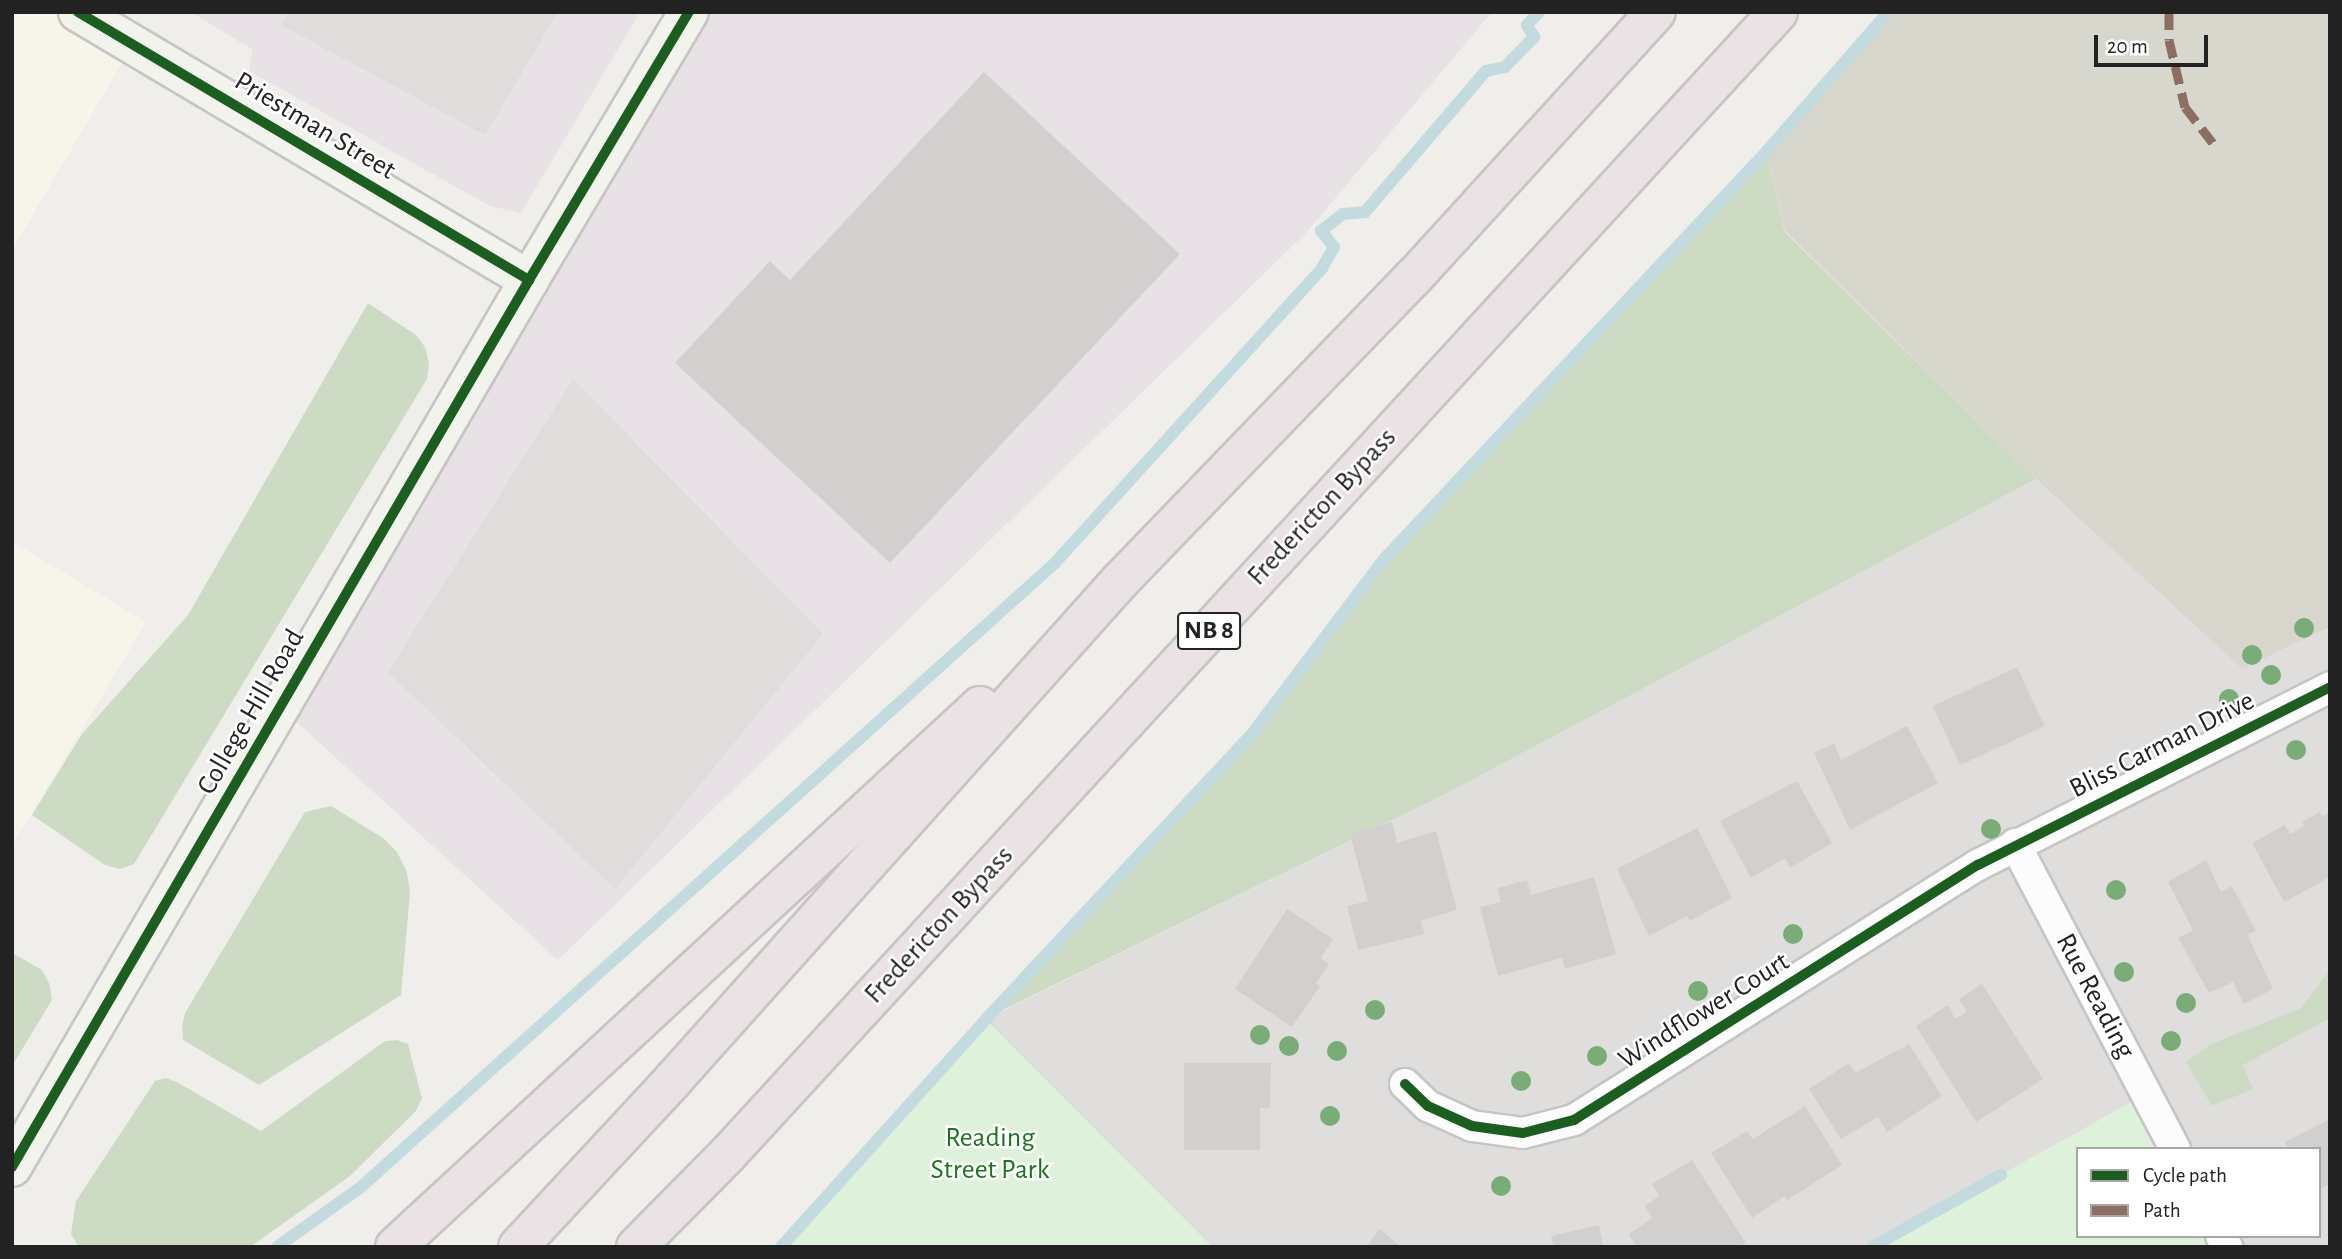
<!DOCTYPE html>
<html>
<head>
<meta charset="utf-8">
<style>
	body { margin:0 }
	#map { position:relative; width:2342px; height:1259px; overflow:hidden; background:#f0eeeb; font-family:"Alegreya Sans",sans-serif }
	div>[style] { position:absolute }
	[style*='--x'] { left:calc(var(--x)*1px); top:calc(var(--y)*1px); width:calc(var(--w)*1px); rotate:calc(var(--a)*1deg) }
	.residential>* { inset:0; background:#dfdedc }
	.industrial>* { inset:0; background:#e8e1e5 }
	.education>* { inset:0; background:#f7f5e9 }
	.construction>* { inset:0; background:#d8d7ce }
	.forest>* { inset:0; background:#cedbc4 }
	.park>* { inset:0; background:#ddf1db }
	.parking>* { inset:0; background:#dedddc }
	.stream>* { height:12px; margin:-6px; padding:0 6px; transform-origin:6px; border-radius:6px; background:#c3dbde }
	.building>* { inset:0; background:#d2d0ce; transform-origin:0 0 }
	.roads { filter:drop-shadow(2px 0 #c6c5c3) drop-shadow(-2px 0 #c6c5c3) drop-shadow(0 2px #c6c5c3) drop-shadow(0 -2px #c6c5c3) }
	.street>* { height:30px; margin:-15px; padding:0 15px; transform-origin:15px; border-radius:15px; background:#fdfcfc }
	.secondary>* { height:38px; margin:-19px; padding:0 19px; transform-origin:19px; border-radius:19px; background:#f3f3ee }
	.highway>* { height:38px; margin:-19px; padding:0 19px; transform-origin:19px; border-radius:19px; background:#eae2e4 }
	.quiet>* { height:9px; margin-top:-4.5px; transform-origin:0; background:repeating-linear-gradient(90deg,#8d6e63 0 18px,transparent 0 27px) }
	.cycleway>* { height:10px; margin:-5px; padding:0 5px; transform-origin:5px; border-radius:5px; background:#1b5e20 }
	.trees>* { width:20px; height:20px; margin:-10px; border-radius:50%; background:#7aac78 }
	span { translate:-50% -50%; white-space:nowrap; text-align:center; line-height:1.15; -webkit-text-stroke:5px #fff; paint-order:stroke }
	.shield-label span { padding:2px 5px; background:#fff; border:2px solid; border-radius:5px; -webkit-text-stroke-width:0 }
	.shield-label { font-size:26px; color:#222; font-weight:700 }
	.street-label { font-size:28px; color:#222 }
	.park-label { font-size:28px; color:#1a761a }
	.frame { position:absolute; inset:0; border:14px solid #222; pointer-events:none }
	.legend { position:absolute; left:2076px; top:1147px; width:245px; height:91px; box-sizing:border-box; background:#fff; border:2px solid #a7a7a7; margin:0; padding:9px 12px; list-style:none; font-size:21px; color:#222 }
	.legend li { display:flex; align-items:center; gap:14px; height:35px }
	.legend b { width:35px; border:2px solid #a7a7a7 }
	.scale { position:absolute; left:2094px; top:35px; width:114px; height:32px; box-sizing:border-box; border:4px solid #222; border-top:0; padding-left:9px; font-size:21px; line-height:24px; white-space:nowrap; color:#222; -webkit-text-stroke:5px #fff; paint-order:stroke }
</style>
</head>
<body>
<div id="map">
	<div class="residential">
		<div style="clip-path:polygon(2036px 479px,2242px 669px,2330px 627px,2330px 1247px,2227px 1247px,2221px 1236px,2319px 1236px,2319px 1149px,2175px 1149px,2146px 1094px,1872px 1247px,1214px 1247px,986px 1019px,1440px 797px)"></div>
	</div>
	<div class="industrial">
		<div style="clip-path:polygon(191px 12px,640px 12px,521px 213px,490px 206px,249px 71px,253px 50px)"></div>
		<div style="clip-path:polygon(689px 12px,1492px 12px,1306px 233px,558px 960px,280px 707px)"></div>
	</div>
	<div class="education">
		<div style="clip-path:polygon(12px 12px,78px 12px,133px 44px,12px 250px)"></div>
		<div style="clip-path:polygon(12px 542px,146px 622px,12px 846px)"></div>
	</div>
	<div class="construction">
		<div style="clip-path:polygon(1888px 12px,2330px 12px,2330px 627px,2242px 669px,2036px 479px,1785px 231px,1766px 152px)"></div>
	</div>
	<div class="forest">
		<div style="clip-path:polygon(1766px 152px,1785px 232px,2036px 479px,1440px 797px,986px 1018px,1214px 1247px,781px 1247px,986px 1019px,1251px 735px,1384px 559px)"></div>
		<div style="clip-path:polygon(368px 303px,416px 335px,425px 347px,429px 364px,427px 379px,134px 864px,120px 869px,105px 865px,32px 815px,82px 734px,188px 615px)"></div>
		<div style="clip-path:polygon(331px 806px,383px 838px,397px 852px,407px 872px,410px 893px,401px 995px,259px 1085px,183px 1040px,182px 1026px,185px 1013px,305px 812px)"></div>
		<div style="clip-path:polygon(12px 953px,42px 970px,50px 985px,52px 1000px,12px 1066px)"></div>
		<div style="clip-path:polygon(2330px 970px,2330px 1018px,2243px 1065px,2253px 1089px,2212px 1106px,2186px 1062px,2211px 1044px,2301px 1008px)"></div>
		<div style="clip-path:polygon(397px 1040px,408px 1044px,422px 1098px,416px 1111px,350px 1176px,250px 1247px,79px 1247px,71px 1234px,76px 1201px,155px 1081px,166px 1078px,177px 1082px,261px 1131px,385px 1041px)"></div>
	</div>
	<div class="park">
		<div style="clip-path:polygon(986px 1019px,1213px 1247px,1214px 1247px,781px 1247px)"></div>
		<div style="clip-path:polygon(2146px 1094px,2175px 1149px,2078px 1149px,2078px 1236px,2221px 1236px,2227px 1247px,1872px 1247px)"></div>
	</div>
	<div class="parking">
		<div style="clip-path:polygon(288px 12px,558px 12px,485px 135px,281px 25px)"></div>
		<div style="clip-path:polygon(573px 379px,823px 634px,615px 889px,388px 672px)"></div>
	</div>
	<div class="stream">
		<div style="--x:277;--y:1247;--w:103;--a:-35.5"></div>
		<div style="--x:361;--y:1187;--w:932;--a:-41.96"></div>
		<div style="--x:1054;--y:564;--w:399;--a:-47.8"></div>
		<div style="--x:1322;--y:268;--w:24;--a:-60"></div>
		<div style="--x:1334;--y:247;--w:21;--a:-129"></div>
		<div style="--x:1321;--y:231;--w:28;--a:-38"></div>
		<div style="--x:1343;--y:214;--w:22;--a:-5"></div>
		<div style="--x:1365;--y:212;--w:186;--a:-49.4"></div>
		<div style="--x:1486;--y:71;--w:19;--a:-12"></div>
		<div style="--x:1505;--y:67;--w:42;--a:-46"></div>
		<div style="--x:1534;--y:37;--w:14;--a:-120"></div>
		<div style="--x:1527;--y:25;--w:18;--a:-47"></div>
		<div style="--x:781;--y:1247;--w:307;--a:-48"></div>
		<div style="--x:986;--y:1019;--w:388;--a:-47"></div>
		<div style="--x:1251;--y:735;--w:221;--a:-52.9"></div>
		<div style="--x:1384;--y:559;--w:558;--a:-46.81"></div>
		<div style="--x:1766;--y:152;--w:186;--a:-48.9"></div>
		<div style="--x:1872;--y:1247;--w:148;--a:-29.2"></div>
	</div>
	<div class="building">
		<div style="clip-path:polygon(984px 72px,1180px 254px,890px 563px,675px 363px,770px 261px,790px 280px)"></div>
		<div style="left:2017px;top:667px;width:65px;height:93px;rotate:65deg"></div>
		<div style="clip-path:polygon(1907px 726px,1938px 783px,1850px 830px,1814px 753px,1834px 743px,1841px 760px)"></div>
		<div style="clip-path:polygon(1797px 781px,1832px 843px,1790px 868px,1785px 858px,1751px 878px,1720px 821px)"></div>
		<div style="clip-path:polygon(2320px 812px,2322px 816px,2330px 812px,2330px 877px,2284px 902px,2252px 843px,2285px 825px,2290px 834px,2304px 826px,2302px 822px)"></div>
		<div style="clip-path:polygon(1392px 822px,1397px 843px,1436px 831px,1457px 910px,1420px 921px,1425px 934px,1358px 950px,1347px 906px,1368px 901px,1350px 834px)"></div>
		<div style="clip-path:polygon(1697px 828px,1732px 898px,1690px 921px,1687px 916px,1649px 936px,1617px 869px)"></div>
		<div style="clip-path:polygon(2206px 860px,2221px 892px,2232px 886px,2256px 931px,2247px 934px,2273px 989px,2244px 1004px,2233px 982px,2209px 993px,2178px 938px,2193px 930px,2168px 882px)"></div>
		<div style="clip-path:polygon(1594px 877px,1616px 954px,1565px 969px,1562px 958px,1498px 976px,1480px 907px,1501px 902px,1498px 888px,1527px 880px,1531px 895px)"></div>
		<div style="clip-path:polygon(1287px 909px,1333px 939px,1321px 958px,1329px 964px,1316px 983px,1320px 986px,1292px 1027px,1235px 989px)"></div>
		<div style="clip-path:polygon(1982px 984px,2043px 1079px,1976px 1122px,1916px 1026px,1948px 1005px,1955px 1019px,1967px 1012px,1959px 999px)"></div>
		<div style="clip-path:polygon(1909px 1044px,1942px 1096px,1887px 1132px,1878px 1117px,1841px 1139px,1809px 1089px,1849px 1063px,1855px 1073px)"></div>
		<div style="clip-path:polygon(1184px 1063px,1271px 1063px,1270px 1108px,1260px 1108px,1260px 1150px,1184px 1150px)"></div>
		<div style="clip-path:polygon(1805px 1106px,1842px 1165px,1787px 1200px,1785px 1196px,1752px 1218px,1711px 1153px,1747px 1131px,1753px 1139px)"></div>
		<div style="clip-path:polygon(2330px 1119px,2330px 1184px,2319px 1189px,2319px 1149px,2288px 1149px,2285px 1142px)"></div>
		<div style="clip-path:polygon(1692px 1160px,1746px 1243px,1740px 1247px,1636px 1247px,1629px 1234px,1652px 1218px,1645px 1206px,1659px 1196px,1652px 1184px)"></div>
		<div style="clip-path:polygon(1599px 1225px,1603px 1247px,1554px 1247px,1551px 1236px)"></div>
		<div style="clip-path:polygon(1380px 1229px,1401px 1247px,1366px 1247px)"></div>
	</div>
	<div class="roads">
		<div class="street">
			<div style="--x:2015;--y:844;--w:344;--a:62.3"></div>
			<div style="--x:1405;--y:1084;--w:32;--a:44"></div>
			<div style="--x:1428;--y:1106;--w:48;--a:24.4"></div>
			<div style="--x:1472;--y:1126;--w:51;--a:7.8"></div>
			<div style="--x:1523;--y:1133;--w:53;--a:-14.3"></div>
			<div style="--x:1574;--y:1120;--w:478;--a:-32.3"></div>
			<div style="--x:1978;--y:865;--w:394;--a:-26.8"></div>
			<div style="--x:2221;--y:1236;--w:13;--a:61"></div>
		</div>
		<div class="secondary">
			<div style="--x:78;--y:12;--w:525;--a:30.72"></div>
			<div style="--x:12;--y:1167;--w:1027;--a:-59.76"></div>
			<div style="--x:529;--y:280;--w:312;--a:-59.2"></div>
		</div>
		<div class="highway">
			<div style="--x:395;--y:1247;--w:797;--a:-42.76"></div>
			<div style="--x:518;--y:1247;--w:228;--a:-47.1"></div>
			<div style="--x:673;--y:1080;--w:670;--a:-48.15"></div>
			<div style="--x:1120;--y:581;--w:421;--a:-46"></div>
			<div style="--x:1413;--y:278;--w:360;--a:-47.6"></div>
			<div style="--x:636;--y:1247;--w:131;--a:-45.3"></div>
			<div style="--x:728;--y:1154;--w:1551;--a:-47.4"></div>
		</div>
	</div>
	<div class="quiet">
		<div style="--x:2169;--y:12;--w:28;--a:90"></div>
		<div style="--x:2169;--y:40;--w:69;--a:76.6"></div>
		<div style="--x:2185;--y:107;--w:51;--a:52.2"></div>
	</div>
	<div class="cycleway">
		<div style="--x:78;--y:12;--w:525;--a:30.72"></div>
		<div style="--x:1405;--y:1084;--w:32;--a:44"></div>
		<div style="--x:1428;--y:1106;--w:48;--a:24.4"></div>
		<div style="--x:1472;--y:1126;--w:51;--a:7.8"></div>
		<div style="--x:1523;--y:1133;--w:53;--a:-14.3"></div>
		<div style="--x:1574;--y:1120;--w:478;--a:-32.3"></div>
		<div style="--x:1978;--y:865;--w:394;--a:-26.8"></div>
		<div style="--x:12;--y:1167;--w:1027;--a:-59.76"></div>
		<div style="--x:529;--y:280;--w:312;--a:-59.2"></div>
	</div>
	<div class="trees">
		<div style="left:2304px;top:628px"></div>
		<div style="left:2252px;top:655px"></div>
		<div style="left:2271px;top:675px"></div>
		<div style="left:2229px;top:699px"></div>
		<div style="left:2296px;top:750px"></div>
		<div style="left:1991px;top:829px"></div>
		<div style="left:2116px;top:890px"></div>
		<div style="left:1793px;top:934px"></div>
		<div style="left:2124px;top:972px"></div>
		<div style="left:1698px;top:991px"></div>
		<div style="left:2186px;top:1003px"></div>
		<div style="left:1375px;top:1010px"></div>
		<div style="left:1260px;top:1035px"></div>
		<div style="left:2171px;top:1041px"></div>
		<div style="left:1289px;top:1046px"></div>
		<div style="left:1337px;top:1051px"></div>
		<div style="left:1597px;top:1056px"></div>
		<div style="left:1521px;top:1081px"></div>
		<div style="left:1330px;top:1116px"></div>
		<div style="left:1501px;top:1186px"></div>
	</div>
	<div class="shield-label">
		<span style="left:1209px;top:631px">NB 8</span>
	</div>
	<div class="street-label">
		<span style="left:315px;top:126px;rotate:31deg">Priestman Street</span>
		<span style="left:1322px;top:507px;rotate:-47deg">Fredericton Bypass</span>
		<span style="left:251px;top:712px;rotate:-60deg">College Hill Road</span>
		<span style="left:2162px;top:745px;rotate:-27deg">Bliss Carman Drive</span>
		<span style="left:939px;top:925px;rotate:-47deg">Fredericton Bypass</span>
		<span style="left:2095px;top:996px;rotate:62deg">Rue Reading</span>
		<span style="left:1704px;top:1011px;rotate:-32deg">Windflower Court</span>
	</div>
	<div class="park-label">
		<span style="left:990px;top:1154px">Reading<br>Street Park</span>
	</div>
	<div class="frame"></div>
	<ul class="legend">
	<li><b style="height:9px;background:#1b5e20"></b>Cycle path</li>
	<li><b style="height:9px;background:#8d6e63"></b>Path</li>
	</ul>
	<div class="scale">20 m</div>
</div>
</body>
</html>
